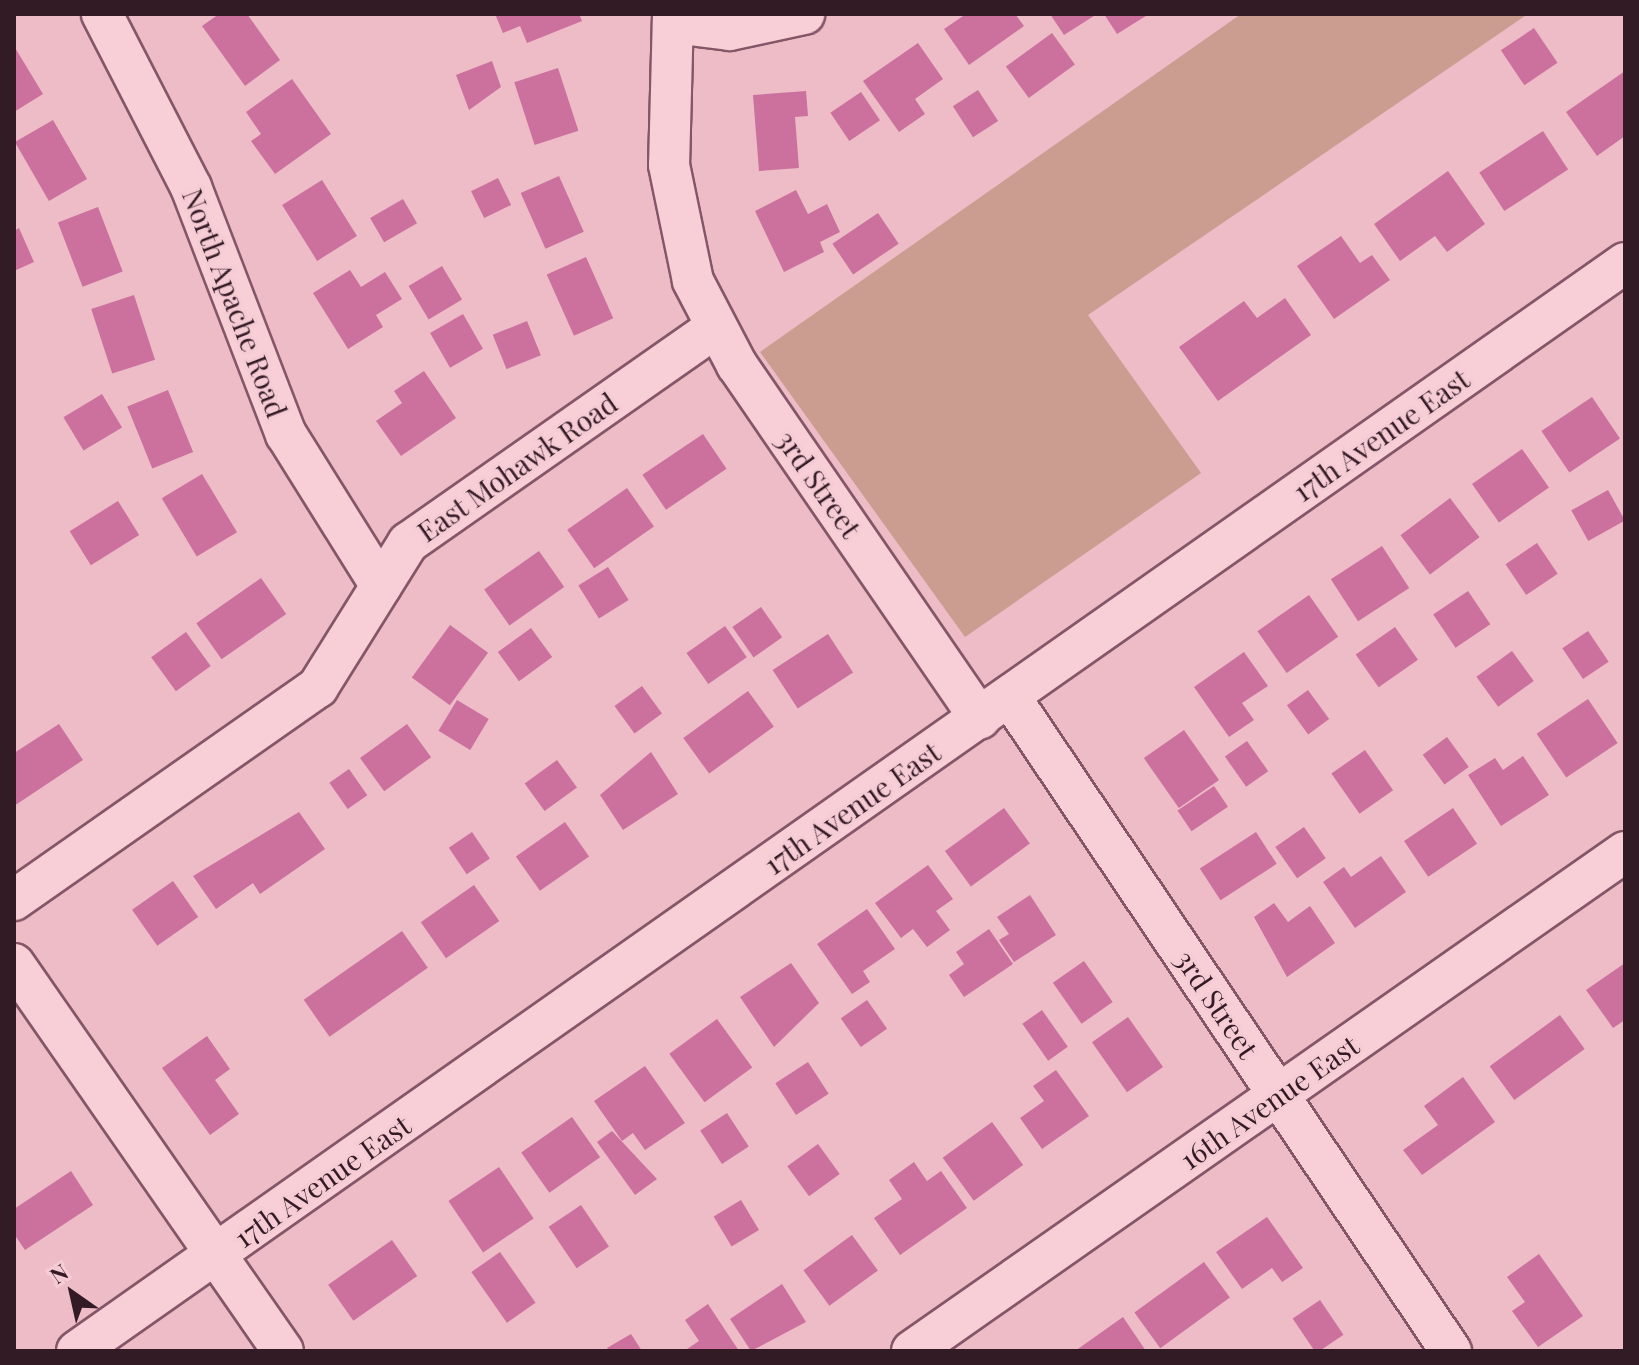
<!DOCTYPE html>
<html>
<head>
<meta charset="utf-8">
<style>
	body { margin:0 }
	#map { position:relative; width:1639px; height:1365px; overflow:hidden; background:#edbcc6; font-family:"Playfair Display",serif }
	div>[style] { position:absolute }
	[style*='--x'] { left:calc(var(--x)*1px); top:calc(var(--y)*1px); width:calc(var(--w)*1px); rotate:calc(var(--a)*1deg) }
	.green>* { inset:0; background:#cb9c90 }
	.building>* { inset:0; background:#cc719e; transform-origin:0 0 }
	.roads { filter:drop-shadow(2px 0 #845667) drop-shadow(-2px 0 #845667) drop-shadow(0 2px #845667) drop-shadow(0 -2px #845667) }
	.minor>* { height:40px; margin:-20px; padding:0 20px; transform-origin:20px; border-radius:20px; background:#f8cfd7 }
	span { translate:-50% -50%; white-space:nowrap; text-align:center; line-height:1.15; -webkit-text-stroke:6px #f5cbd4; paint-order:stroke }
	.street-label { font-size:28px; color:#331b25 }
	.frame { position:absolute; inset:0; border:16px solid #331b25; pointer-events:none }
	.north { position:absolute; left:32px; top:1253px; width:80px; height:80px; -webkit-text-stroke:6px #f5cbd4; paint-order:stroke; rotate:326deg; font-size:22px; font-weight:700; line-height:32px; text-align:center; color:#331b25 }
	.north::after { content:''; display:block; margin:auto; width:28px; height:36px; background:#331b25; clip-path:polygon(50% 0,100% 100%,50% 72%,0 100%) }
</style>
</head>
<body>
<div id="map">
	<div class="green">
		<div style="clip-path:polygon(1241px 14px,1528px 14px,1088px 315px,1201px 473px,965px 637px,760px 352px)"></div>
	</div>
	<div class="building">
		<div style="clip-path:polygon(219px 14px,247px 14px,280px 60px,245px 86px,202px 26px)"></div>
		<div style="clip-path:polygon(495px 14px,579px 14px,582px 21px,527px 43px,520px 26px,503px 33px)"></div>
		<div style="clip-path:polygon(966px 14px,1015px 14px,1024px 26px,969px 65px,944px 29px)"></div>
		<div style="clip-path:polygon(1050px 14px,1097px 14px,1064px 35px)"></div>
		<div style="clip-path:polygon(1104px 14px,1149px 14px,1117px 34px)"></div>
		<div style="left:1534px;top:28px;width:42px;height:40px;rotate:56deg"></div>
		<div style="left:1052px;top:33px;width:39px;height:57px;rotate:54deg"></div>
		<div style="clip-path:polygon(918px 43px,943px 79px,915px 99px,925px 114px,899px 132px,863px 81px)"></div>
		<div style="clip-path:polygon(14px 46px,43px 94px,14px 112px)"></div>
		<div style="clip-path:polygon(492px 61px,501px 87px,469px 110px,456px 75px)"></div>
		<div style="left:558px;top:68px;width:66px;height:46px;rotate:72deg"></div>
		<div style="clip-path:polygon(1625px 71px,1625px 136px,1597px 156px,1566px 112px)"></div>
		<div style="clip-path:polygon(292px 79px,331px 134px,275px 174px,251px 141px,261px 134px,246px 112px)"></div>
		<div style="left:978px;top:90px;width:37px;height:30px;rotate:57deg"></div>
		<div style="clip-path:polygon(806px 91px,808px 116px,795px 117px,799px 168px,759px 171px,753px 95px)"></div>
		<div style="left:861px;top:92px;width:34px;height:37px;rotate:56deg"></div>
		<div style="left:53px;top:120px;width:68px;height:44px;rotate:60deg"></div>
		<div style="left:1543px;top:131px;width:46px;height:76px;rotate:57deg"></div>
		<div style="clip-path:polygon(1448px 171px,1485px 224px,1447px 252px,1435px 236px,1400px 261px,1374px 224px)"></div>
		<div style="left:559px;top:176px;width:61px;height:42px;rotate:66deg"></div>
		<div style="left:498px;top:178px;width:30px;height:30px;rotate:64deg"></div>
		<div style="left:322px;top:180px;width:66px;height:47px;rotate:58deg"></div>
		<div style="clip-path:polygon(796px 190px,808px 214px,827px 204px,840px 232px,820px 242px,824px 252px,784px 272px,755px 211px)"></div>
		<div style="left:403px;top:199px;width:28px;height:38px;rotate:60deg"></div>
		<div style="left:98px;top:207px;width:69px;height:43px;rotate:69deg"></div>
		<div style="left:878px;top:213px;width:37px;height:55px;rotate:56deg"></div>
		<div style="clip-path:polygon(19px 228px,34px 262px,14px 271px,14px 231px)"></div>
		<div style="clip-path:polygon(1341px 236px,1360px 263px,1372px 255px,1390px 280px,1334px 319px,1297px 266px)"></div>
		<div style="left:586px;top:257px;width:67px;height:43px;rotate:66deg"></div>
		<div style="left:442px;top:266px;width:39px;height:39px;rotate:59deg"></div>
		<div style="clip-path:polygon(350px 270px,361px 287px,385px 272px,402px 299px,376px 315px,383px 327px,348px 349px,313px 293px)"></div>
		<div style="left:134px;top:295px;width:68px;height:45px;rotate:72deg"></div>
		<div style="clip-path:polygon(1285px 298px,1311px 335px,1218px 401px,1179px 347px,1244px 301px,1257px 318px)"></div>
		<div style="left:463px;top:314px;width:40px;height:38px;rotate:60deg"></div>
		<div style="left:527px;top:321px;width:37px;height:37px;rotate:68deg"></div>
		<div style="clip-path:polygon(424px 371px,456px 418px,401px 456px,376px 421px,402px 403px,394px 391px)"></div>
		<div style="left:168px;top:390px;width:67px;height:44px;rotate:68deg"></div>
		<div style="left:102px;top:394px;width:39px;height:45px;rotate:59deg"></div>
		<div style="left:1592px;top:397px;width:50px;height:61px;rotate:56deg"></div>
		<div style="left:703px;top:434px;width:42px;height:73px;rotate:56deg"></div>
		<div style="left:1522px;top:449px;width:47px;height:61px;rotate:55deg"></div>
		<div style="left:202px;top:474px;width:68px;height:47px;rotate:59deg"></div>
		<div style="left:627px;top:488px;width:47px;height:73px;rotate:55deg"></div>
		<div style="left:1608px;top:490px;width:35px;height:42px;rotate:61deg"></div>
		<div style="left:1450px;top:498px;width:49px;height:62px;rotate:53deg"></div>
		<div style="left:118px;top:501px;width:40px;height:57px;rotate:58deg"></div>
		<div style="left:1537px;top:543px;width:37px;height:38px;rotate:56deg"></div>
		<div style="left:1382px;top:546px;width:50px;height:61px;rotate:57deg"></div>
		<div style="left:539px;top:551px;width:44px;height:67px;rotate:55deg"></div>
		<div style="left:608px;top:567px;width:39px;height:35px;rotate:58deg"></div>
		<div style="left:261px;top:578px;width:44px;height:79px;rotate:55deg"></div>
		<div style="left:1468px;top:591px;width:40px;height:42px;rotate:56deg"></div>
		<div style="left:1309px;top:595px;width:51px;height:63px;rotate:55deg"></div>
		<div style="left:761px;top:607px;width:37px;height:35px;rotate:55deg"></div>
		<div style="left:450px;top:625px;width:47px;height:65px;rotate:36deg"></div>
		<div style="left:725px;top:626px;width:38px;height:47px;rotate:55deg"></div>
		<div style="left:1395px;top:627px;width:40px;height:48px;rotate:55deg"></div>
		<div style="left:531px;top:628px;width:36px;height:41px;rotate:54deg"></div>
		<div style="left:1588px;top:631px;width:37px;height:31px;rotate:56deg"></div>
		<div style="left:186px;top:632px;width:42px;height:43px;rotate:54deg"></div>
		<div style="left:828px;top:634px;width:46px;height:66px;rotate:57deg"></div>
		<div style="left:1512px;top:651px;width:37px;height:44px;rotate:54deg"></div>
		<div style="clip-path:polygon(1244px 652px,1268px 686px,1242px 703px,1254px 720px,1229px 737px,1194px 687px)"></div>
		<div style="left:642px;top:686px;width:34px;height:34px;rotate:54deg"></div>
		<div style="left:1308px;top:690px;width:36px;height:26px;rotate:54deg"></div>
		<div style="left:748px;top:691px;width:44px;height:80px;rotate:54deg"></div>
		<div style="left:1588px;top:699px;width:53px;height:62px;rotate:56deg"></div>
		<div style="left:457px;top:700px;width:37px;height:36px;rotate:31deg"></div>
		<div style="clip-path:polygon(59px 724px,83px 760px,14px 806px,14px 753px)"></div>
		<div style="left:407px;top:724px;width:41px;height:58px;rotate:54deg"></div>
		<div style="left:1184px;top:730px;width:61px;height:49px;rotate:55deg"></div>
		<div style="left:1447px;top:737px;width:37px;height:30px;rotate:54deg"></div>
		<div style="left:1247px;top:741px;width:37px;height:27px;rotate:55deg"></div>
		<div style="left:1365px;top:750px;width:49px;height:41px;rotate:55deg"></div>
		<div style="clip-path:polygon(651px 752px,678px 794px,623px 830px,600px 795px)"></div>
		<div style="clip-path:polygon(1523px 756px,1549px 795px,1501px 826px,1468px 775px,1495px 758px,1503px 770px)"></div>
		<div style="left:557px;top:760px;width:34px;height:40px;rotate:54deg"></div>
		<div style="left:349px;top:769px;width:32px;height:24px;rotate:55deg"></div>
		<div style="left:1214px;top:786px;width:25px;height:44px;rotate:56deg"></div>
		<div style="left:1004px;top:808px;width:44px;height:73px;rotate:54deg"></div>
		<div style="left:1453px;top:808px;width:43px;height:59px;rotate:56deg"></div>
		<div style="clip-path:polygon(299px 812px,325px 849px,260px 894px,253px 883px,216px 909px,193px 876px)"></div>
		<div style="left:565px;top:822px;width:42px;height:60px;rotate:55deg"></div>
		<div style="left:1304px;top:827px;width:38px;height:35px;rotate:55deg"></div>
		<div style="left:472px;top:832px;width:32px;height:28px;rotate:56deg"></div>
		<div style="left:1256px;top:832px;width:38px;height:67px;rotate:57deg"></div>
		<div style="clip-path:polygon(1381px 856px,1406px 892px,1355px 928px,1323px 882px,1344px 867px,1351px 877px)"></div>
		<div style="clip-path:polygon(928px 865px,953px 899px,936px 911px,950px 930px,927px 947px,913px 929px,901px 938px,875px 903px)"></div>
		<div style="left:173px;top:881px;width:44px;height:50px;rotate:55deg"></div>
		<div style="left:474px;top:885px;width:44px;height:65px;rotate:55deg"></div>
		<div style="clip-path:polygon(1030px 895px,1056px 935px,1014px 962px,999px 940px,1009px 934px,997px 917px)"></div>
		<div style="clip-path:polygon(1274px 903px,1288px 922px,1310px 906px,1335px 943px,1287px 977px,1254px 917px)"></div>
		<div style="clip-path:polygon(867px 909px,895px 949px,863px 971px,870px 982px,852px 994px,817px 944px)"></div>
		<div style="clip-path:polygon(989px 929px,1013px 964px,964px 997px,949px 975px,964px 964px,956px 952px)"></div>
		<div style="left:402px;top:931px;width:45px;height:120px;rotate:55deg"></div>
		<div style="left:1084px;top:961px;width:50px;height:38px;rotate:55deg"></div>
		<div style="clip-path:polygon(791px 963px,819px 1003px,774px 1047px,740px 997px)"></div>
		<div style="clip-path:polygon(1625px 963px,1625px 1020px,1613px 1028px,1586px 990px)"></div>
		<div style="left:867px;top:1000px;width:35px;height:32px;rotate:55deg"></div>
		<div style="left:1042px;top:1010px;width:45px;height:24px;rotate:55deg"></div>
		<div style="left:1560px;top:1015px;width:42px;height:87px;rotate:54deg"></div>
		<div style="left:1128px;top:1017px;width:61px;height:44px;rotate:55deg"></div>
		<div style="left:717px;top:1019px;width:60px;height:59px;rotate:54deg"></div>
		<div style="clip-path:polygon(207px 1036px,230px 1069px,215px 1080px,239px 1114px,210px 1135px,162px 1068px)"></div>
		<div style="left:808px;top:1062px;width:38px;height:39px;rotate:57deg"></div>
		<div style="clip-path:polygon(645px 1066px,685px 1123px,645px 1150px,633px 1133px,622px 1141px,594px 1101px)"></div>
		<div style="clip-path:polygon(1056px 1070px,1089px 1116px,1042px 1149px,1020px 1118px,1044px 1101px,1033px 1086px)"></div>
		<div style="clip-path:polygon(1463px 1077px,1495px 1122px,1422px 1175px,1403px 1150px,1438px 1125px,1424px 1106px)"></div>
		<div style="left:727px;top:1113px;width:40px;height:32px;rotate:57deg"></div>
		<div style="left:572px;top:1117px;width:49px;height:62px;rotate:55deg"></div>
		<div style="left:992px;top:1122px;width:53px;height:61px;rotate:54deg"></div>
		<div style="clip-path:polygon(612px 1131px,657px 1179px,635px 1195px,597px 1142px)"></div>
		<div style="left:818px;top:1144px;width:37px;height:38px;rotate:54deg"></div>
		<div style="clip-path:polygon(914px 1162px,927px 1181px,941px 1171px,967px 1208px,900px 1255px,874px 1218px,902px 1199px,889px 1180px)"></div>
		<div style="left:499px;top:1167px;width:62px;height:61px;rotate:56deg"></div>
		<div style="clip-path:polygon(71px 1171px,93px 1205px,25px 1250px,14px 1234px,14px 1209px)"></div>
		<div style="left:741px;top:1200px;width:35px;height:32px;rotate:59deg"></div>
		<div style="left:581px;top:1205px;width:50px;height:39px;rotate:56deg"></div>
		<div style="clip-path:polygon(1267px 1217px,1303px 1268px,1282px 1282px,1272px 1268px,1242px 1289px,1216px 1252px)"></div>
		<div style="left:852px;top:1235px;width:44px;height:60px;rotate:54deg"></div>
		<div style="left:392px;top:1240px;width:44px;height:78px;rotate:55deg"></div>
		<div style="left:500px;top:1252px;width:62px;height:35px;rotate:55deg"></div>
		<div style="clip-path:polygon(1539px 1254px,1583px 1316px,1538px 1347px,1512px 1311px,1525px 1302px,1507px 1277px)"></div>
		<div style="left:1204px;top:1262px;width:44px;height:86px;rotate:54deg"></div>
		<div style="clip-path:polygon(782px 1284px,806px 1322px,751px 1351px,730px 1319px)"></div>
		<div style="left:1320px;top:1300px;width:42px;height:33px;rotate:56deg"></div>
		<div style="clip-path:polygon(708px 1304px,739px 1351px,684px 1351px,699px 1341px,685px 1320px)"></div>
		<div style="clip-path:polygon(1123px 1317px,1146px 1351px,1075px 1351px)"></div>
		<div style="clip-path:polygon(631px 1334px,642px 1351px,609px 1351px,607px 1348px)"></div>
	</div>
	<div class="roads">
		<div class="minor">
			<div style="--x:102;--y:14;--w:195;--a:62.8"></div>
			<div style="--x:191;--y:187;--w:265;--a:69"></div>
			<div style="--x:286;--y:434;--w:179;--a:58"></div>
			<div style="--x:673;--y:14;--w:151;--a:91.5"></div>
			<div style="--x:669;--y:165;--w:118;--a:78.3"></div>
			<div style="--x:693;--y:281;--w:95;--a:62.4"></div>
			<div style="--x:737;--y:365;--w:429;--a:55.5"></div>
			<div style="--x:673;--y:23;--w:57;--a:7"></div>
			<div style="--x:730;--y:30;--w:76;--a:-12.2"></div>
			<div style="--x:1010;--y:697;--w:789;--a:56.01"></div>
			<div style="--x:14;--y:900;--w:371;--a:-35"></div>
			<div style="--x:318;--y:687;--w:170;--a:-58"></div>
			<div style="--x:408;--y:543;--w:375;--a:-35"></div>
			<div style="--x:14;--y:964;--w:471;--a:55.2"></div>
			<div style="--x:77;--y:1351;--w:1892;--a:-35.1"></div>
			<div style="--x:912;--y:1351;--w:870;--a:-34.99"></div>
		</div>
	</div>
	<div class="street-label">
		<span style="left:235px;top:303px;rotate:69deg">North Apache Road</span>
		<span style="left:1381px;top:435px;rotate:-35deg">17th Avenue East</span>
		<span style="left:517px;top:467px;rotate:-35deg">East Mohawk Road</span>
		<span style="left:819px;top:484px;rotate:55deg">3rd Street</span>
		<span style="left:852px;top:808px;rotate:-35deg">17th Avenue East</span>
		<span style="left:1217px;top:1004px;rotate:56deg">3rd Street</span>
		<span style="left:1269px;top:1102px;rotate:-35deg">16th Avenue East</span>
		<span style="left:322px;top:1181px;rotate:-35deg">17th Avenue East</span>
	</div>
	<div class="frame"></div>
	<div class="north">N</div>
</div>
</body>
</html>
